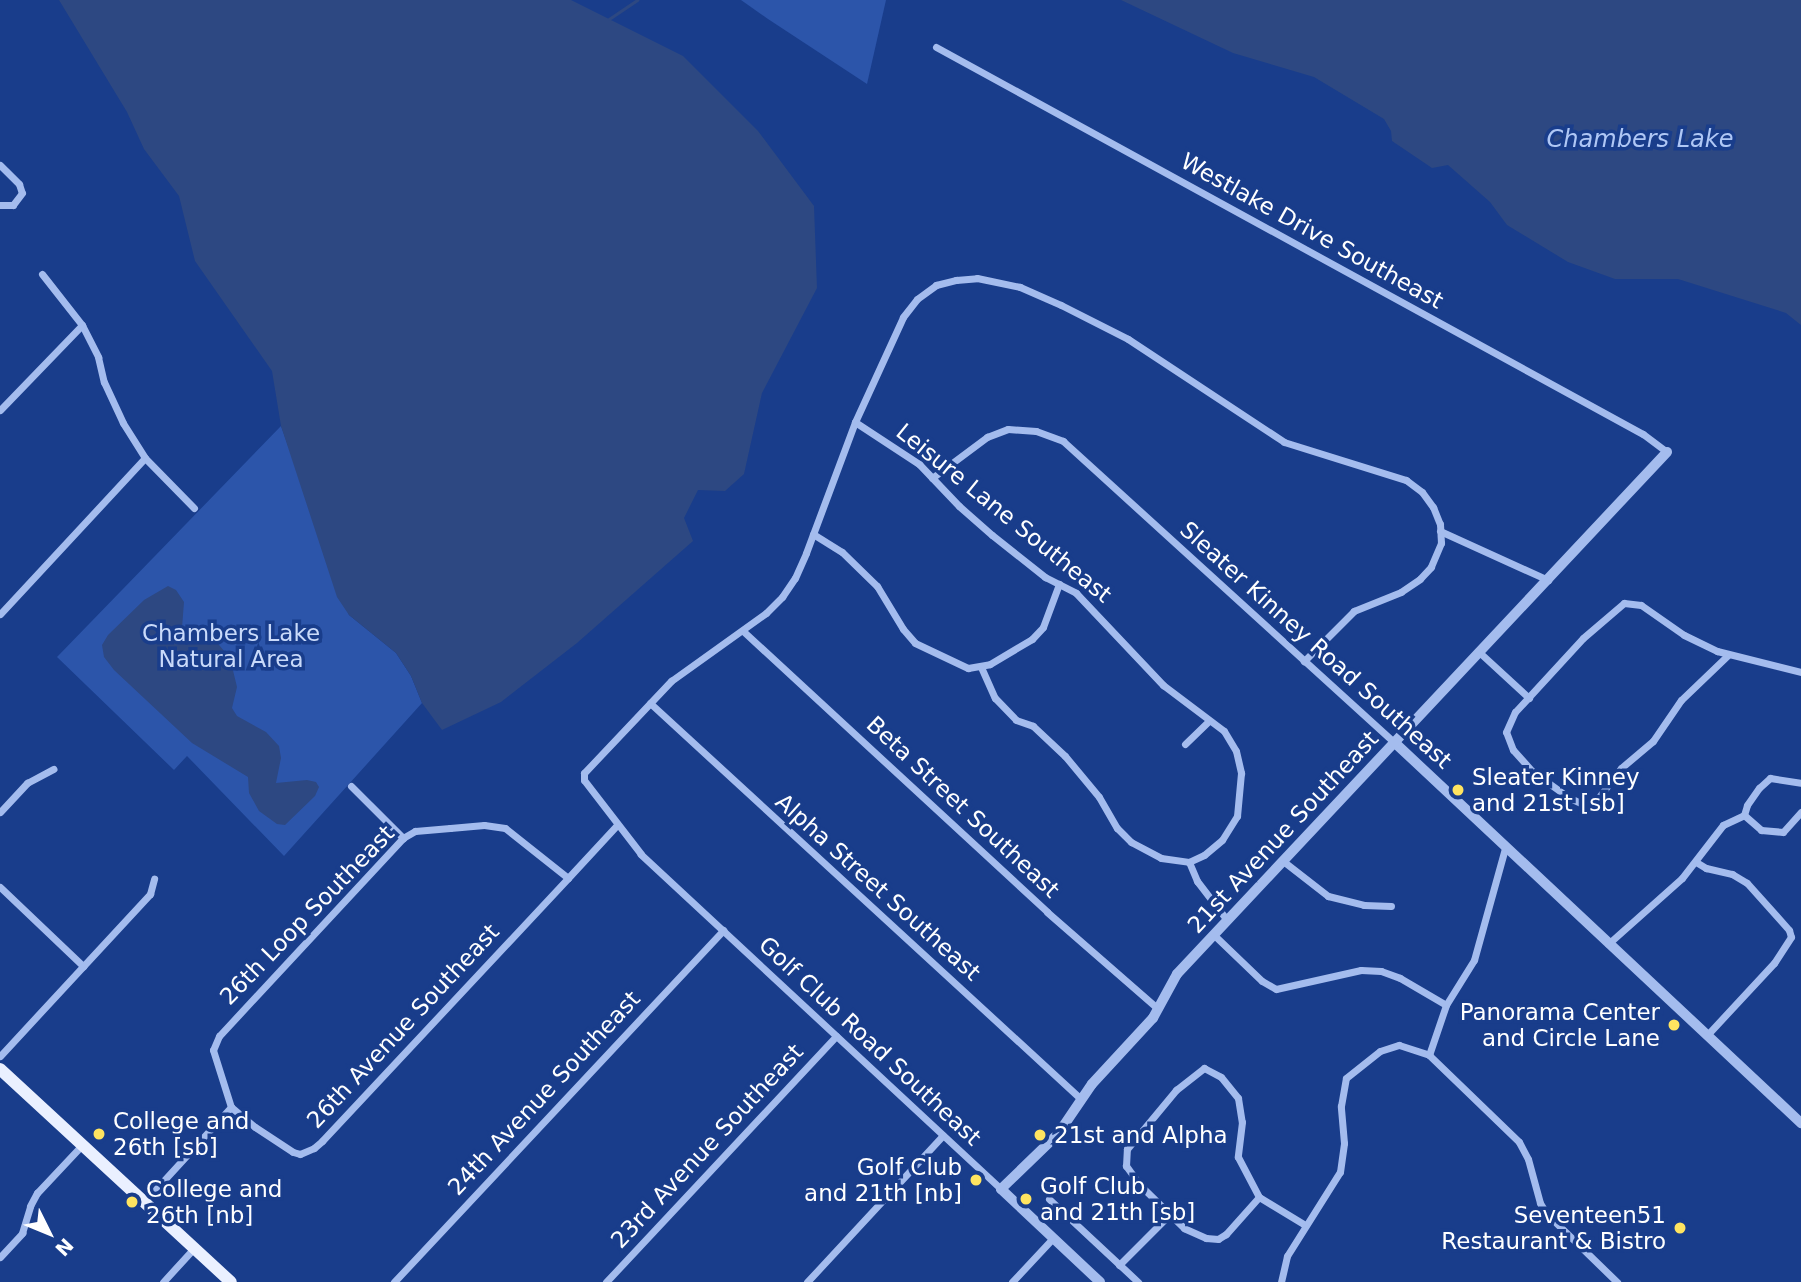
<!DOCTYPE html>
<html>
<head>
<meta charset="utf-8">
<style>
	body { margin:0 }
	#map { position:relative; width:1801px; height:1282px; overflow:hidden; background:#193d8b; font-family:"DejaVu Sans",sans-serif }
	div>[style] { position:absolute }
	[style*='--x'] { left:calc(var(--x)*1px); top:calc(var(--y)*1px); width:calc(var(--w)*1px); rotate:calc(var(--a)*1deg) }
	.green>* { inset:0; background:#2c55aa }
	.water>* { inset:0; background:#2d4882 }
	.stream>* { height:2.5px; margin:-1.25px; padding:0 1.25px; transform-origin:1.25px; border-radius:1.25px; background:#2d4882 }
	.minor>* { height:7px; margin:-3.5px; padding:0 3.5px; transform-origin:3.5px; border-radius:3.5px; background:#a4bcee }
	.tertiary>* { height:10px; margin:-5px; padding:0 5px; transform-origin:5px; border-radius:5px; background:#a4bcee }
	.primary>* { height:12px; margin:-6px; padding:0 6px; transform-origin:6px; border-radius:6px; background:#eaf0ff }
	.dots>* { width:19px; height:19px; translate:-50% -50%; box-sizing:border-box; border:4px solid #193d8b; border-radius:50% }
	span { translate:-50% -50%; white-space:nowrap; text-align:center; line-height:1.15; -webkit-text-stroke:7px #193d8b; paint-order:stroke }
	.street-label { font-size:23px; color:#fff }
	.park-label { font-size:23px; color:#c9dafa }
	.poi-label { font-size:23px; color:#fff }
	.left { translate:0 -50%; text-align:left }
	.right { translate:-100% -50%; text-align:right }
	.water-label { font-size:24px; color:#afc7f5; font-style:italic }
	.north { position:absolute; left:14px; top:1198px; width:70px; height:70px; -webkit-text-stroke:5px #193d8b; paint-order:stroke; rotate:133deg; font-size:19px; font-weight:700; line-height:28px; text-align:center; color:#fff }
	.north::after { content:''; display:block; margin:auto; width:24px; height:32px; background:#fff; clip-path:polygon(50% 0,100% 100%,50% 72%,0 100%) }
</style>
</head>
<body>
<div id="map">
	<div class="green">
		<div style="clip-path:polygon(741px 0,886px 0,867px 84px,768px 19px)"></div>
		<div style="clip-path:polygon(281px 426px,349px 615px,396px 653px,411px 676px,422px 703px,284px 856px,187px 756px,174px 770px,57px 657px)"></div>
	</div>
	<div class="water">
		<div style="clip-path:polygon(59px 0,571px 0,683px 56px,758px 131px,814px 206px,817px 288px,762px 393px,744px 474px,725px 491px,698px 490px,684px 518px,693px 541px,577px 643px,501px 702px,442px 730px,422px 703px,411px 676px,396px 653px,349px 615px,337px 597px,281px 426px,272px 371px,195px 261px,179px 196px,144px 149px,127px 112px)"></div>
		<div style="clip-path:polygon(1121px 0,1801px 0,1801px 325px,1786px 313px,1678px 279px,1615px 279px,1568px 262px,1507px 225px,1490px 202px,1448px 165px,1432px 168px,1392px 141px,1391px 131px,1384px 119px,1314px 77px,1233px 53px)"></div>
		<div style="clip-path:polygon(168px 586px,176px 590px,184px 602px,182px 628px,209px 633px,230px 658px,237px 687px,232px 708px,237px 716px,266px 732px,279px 746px,281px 758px,276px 783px,307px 780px,316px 782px,319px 787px,315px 796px,285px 825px,277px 824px,259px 811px,249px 793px,248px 777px,192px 743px,114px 670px,104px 657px,102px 645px,108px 635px,144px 600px)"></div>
	</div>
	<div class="stream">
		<div style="--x:609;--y:19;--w:34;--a:-34"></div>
	</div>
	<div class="minor">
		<div style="--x:936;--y:47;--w:806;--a:28.7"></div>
		<div style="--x:1643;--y:434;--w:30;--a:37"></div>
		<div style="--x:0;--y:165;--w:27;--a:45"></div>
		<div style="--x:19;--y:184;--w:9;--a:72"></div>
		<div style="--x:22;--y:193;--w:15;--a:127"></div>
		<div style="--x:13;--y:205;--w:13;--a:180"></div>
		<div style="--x:42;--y:274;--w:65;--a:51.9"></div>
		<div style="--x:82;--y:325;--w:36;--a:63"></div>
		<div style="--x:98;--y:357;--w:26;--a:77"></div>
		<div style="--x:104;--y:382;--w:45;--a:65.1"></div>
		<div style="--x:123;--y:423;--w:41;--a:57.8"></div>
		<div style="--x:145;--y:458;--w:70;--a:45.6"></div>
		<div style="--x:0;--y:410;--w:118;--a:-46"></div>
		<div style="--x:855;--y:422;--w:77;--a:33.3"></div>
		<div style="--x:919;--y:464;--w:58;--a:46.4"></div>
		<div style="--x:959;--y:506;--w:44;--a:41.3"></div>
		<div style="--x:992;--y:535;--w:68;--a:38.4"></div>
		<div style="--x:1045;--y:577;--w:35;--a:27"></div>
		<div style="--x:1076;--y:593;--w:127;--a:46.6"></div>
		<div style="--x:1163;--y:685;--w:76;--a:37"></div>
		<div style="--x:1224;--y:731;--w:23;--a:59"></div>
		<div style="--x:1236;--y:751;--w:23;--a:77"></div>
		<div style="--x:1241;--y:773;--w:43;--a:95.3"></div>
		<div style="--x:1237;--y:816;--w:28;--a:122"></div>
		<div style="--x:1222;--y:840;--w:23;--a:140"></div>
		<div style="--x:1204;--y:855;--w:17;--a:155"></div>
		<div style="--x:932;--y:478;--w:69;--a:-36.7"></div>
		<div style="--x:987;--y:437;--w:22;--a:-21"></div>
		<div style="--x:1008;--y:429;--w:28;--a:4"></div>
		<div style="--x:1036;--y:431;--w:29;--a:20"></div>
		<div style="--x:1063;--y:441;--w:447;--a:42.3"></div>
		<div style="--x:1440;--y:531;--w:119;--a:24.4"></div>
		<div style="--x:813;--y:534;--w:34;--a:32"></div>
		<div style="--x:842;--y:552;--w:49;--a:44.2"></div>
		<div style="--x:877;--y:586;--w:50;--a:58.8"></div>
		<div style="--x:903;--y:629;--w:18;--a:49"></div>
		<div style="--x:915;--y:643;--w:59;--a:25.3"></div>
		<div style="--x:968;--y:668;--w:22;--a:-10"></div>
		<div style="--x:990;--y:664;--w:49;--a:-30.8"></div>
		<div style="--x:1032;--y:639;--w:16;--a:-47"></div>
		<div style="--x:1043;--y:627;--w:46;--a:-69.6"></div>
		<div style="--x:0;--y:614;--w:213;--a:-47.1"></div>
		<div style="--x:743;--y:631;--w:414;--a:42.7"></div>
		<div style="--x:1047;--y:912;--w:147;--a:41.1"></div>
		<div style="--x:1479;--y:652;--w:68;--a:42.6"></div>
		<div style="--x:1728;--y:655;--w:65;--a:136.2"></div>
		<div style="--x:1681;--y:700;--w:50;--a:124.3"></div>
		<div style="--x:1653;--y:741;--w:42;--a:139.8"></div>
		<div style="--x:1621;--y:768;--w:41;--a:127.1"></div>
		<div style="--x:1596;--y:801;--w:10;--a:151"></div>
		<div style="--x:1587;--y:806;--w:21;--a:-155"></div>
		<div style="--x:1568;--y:797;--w:44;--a:-144.2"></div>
		<div style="--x:1532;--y:771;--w:28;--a:-132"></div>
		<div style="--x:1513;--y:750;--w:19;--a:-111"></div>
		<div style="--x:1506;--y:732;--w:22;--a:-66"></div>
		<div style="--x:1515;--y:712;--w:100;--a:-47.4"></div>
		<div style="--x:1583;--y:638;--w:54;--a:-40.5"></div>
		<div style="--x:1624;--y:603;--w:17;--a:7"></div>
		<div style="--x:1641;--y:605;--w:52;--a:34.9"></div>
		<div style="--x:1684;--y:635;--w:37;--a:26"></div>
		<div style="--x:1717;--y:651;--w:87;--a:14"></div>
		<div style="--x:981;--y:667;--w:34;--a:66"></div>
		<div style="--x:995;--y:698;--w:30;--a:46"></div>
		<div style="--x:1016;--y:720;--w:18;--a:19"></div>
		<div style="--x:1033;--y:726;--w:44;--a:43.2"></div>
		<div style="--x:1065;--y:756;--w:53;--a:50.3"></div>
		<div style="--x:1099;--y:797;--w:36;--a:60"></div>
		<div style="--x:1117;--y:828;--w:20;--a:45"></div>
		<div style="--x:1131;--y:842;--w:34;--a:28"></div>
		<div style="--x:1161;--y:858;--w:28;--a:8"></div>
		<div style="--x:650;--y:703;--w:585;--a:42.58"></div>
		<div style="--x:1185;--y:744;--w:33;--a:-44"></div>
		<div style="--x:351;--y:786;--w:74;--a:45"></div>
		<div style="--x:0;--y:812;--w:40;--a:-47"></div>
		<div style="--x:27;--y:783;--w:30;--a:-28"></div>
		<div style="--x:1744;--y:815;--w:10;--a:-73"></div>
		<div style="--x:1747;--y:805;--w:21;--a:-55"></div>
		<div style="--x:1759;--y:788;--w:15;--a:-42"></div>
		<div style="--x:1770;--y:778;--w:31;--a:9"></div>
		<div style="--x:1744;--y:815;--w:23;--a:41"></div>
		<div style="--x:1761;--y:830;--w:22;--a:5"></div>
		<div style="--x:1783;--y:832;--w:27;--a:-48"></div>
		<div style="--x:1283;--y:861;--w:57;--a:37.9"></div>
		<div style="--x:1328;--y:896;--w:37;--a:14"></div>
		<div style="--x:1364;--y:905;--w:27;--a:2"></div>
		<div style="--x:1189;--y:862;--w:21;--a:67"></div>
		<div style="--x:1197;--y:881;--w:49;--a:52.4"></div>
		<div style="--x:1696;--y:862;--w:12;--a:31"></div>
		<div style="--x:1706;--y:868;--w:27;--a:13"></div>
		<div style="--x:1732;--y:874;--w:17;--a:31"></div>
		<div style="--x:1747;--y:883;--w:63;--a:48.2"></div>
		<div style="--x:1789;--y:930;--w:7;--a:74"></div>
		<div style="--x:1791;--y:937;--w:31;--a:123"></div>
		<div style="--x:1774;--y:963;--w:98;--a:132.9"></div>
		<div style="--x:568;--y:878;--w:80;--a:-141.6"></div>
		<div style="--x:505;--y:828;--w:21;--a:-172"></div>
		<div style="--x:484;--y:825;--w:34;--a:175"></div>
		<div style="--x:450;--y:828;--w:35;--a:175"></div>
		<div style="--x:415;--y:831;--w:14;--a:150"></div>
		<div style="--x:403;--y:838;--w:270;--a:132.9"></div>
		<div style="--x:219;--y:1036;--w:15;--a:113"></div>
		<div style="--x:213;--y:1050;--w:60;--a:72.5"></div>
		<div style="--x:231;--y:1107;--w:31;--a:40"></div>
		<div style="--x:255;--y:1127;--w:45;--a:33.3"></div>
		<div style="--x:293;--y:1152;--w:7;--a:16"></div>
		<div style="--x:300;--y:1154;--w:15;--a:-23"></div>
		<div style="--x:314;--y:1148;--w:11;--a:-41"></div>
		<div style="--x:322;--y:1141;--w:360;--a:-46.9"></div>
		<div style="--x:568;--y:878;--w:72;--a:-47.2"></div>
		<div style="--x:0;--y:887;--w:115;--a:43.6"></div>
		<div style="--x:1214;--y:935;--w:66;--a:43.8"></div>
		<div style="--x:1262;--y:981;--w:16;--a:30"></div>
		<div style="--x:1276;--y:989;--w:87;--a:-12.6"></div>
		<div style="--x:1361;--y:970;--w:20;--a:3"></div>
		<div style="--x:1381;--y:971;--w:20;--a:20"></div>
		<div style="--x:1400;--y:978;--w:53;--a:30.4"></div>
		<div style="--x:1608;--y:944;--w:99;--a:-41.7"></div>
		<div style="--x:1682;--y:878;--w:67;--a:-52.3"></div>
		<div style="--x:1723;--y:825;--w:23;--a:-25"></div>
		<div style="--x:1429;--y:1055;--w:53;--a:-71.2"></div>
		<div style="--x:1446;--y:1005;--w:53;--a:-58.1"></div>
		<div style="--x:1474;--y:960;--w:116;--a:-74.5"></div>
		<div style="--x:0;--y:1056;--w:221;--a:-47.2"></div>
		<div style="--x:150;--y:894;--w:16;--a:-75"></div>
		<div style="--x:1001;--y:1189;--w:492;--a:-137.1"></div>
		<div style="--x:641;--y:854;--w:93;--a:-127.6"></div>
		<div style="--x:584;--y:780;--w:7;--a:-90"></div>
		<div style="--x:584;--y:773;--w:127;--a:-46.6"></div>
		<div style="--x:671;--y:681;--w:117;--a:-35.6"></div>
		<div style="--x:766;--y:613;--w:23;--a:-45"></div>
		<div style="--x:782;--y:597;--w:23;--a:-56"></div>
		<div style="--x:795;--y:578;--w:27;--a:-66"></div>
		<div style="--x:806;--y:553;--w:140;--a:-69.5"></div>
		<div style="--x:855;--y:422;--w:115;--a:-65.4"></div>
		<div style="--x:903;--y:317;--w:23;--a:-52"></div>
		<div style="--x:917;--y:299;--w:24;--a:-36"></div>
		<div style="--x:936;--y:285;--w:21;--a:-14"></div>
		<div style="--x:956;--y:280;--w:21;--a:-5"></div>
		<div style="--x:977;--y:278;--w:44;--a:11.8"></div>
		<div style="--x:1020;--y:287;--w:45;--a:23.7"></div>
		<div style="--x:1061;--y:305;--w:75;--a:26.9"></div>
		<div style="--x:1128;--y:339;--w:187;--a:33.4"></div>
		<div style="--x:1284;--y:442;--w:128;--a:17.3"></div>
		<div style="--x:1406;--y:480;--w:20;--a:37"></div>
		<div style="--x:1422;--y:492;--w:19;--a:54"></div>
		<div style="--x:1433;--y:507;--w:18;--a:68"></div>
		<div style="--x:1440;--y:524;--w:19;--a:87"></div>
		<div style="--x:1441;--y:543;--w:26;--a:113"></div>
		<div style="--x:1431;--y:567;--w:16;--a:133"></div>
		<div style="--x:1420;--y:579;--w:23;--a:146"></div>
		<div style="--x:1401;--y:592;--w:51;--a:158"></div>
		<div style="--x:1354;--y:611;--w:71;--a:135"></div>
		<div style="--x:1259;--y:1197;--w:50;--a:131.7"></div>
		<div style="--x:1226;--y:1234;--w:9;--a:148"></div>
		<div style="--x:1218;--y:1239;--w:12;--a:-175"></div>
		<div style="--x:1206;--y:1238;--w:24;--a:-156"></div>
		<div style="--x:1184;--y:1228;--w:62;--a:-135.7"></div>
		<div style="--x:1140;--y:1185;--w:24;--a:-126"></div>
		<div style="--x:1126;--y:1166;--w:17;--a:-87"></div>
		<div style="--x:1127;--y:1149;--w:77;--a:-50.3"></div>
		<div style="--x:1176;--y:1090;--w:36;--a:-38"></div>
		<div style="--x:1204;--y:1068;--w:19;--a:28"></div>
		<div style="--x:1221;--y:1077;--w:27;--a:51"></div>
		<div style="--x:1238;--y:1098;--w:24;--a:81"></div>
		<div style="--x:1242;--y:1122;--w:35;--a:97"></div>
		<div style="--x:1238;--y:1157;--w:45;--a:62.3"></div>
		<div style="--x:1259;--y:1197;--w:54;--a:31.3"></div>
		<div style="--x:1049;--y:1199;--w:122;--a:43"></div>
		<div style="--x:144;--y:1202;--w:129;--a:-47.5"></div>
		<div style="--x:0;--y:1257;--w:33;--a:-47"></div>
		<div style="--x:22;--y:1233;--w:28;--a:-73"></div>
		<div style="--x:30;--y:1206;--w:15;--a:-62"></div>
		<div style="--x:37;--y:1193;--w:66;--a:-46.8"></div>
		<div style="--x:1119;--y:1265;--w:71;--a:-45"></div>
		<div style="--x:163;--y:1282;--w:46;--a:-47.6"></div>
		<div style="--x:394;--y:1282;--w:482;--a:-46.9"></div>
		<div style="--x:606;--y:1282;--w:337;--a:-46.9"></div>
		<div style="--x:807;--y:1282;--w:200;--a:-47.2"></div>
		<div style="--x:1012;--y:1282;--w:60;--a:-47"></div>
		<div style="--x:1281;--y:1282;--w:27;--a:-77"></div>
		<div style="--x:1287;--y:1256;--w:99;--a:-57.8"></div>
		<div style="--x:1340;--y:1172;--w:29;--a:-82"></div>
		<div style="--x:1344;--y:1143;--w:37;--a:-95"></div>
		<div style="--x:1341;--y:1106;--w:28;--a:-80"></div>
		<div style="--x:1346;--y:1078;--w:43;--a:-38.5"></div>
		<div style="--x:1380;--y:1051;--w:20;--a:-18"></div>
		<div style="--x:1399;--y:1045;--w:32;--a:18"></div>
		<div style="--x:1429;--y:1055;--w:125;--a:44"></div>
		<div style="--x:1519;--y:1142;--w:19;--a:62"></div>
		<div style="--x:1528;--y:1159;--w:46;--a:74.7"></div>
		<div style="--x:1540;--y:1203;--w:13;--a:58"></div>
		<div style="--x:1547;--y:1214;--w:98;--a:44.2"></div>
	</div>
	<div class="tertiary">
		<div style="--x:1394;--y:742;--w:558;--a:43.11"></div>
		<div style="--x:1100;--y:1282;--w:136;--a:-136.8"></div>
		<div style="--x:1001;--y:1189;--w:79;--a:-44"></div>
		<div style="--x:1058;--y:1134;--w:60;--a:-55.8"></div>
		<div style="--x:1092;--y:1084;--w:90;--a:-47.3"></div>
		<div style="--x:1153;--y:1018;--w:50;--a:-61.4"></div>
		<div style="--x:1177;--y:974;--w:716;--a:-46.81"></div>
	</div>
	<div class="primary">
		<div style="--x:0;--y:1069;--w:314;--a:42.7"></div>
	</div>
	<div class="dots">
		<div style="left:1458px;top:790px;background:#ffe460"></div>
		<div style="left:1674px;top:1025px;background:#ffe460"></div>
		<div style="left:99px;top:1134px;background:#ffe460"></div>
		<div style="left:1040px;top:1135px;background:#ffe460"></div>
		<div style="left:976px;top:1180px;background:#ffe460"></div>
		<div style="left:1026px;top:1199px;background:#ffe460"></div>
		<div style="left:132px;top:1202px;background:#ffe460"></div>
		<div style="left:1680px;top:1228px;background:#ffe460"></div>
	</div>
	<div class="street-label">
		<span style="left:1312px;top:231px;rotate:29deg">Westlake Drive Southeast</span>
		<span style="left:1004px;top:513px;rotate:39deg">Leisure Lane Southeast</span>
		<span style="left:1316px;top:645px;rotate:42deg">Sleater Kinney Road Southeast</span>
		<span style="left:963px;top:807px;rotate:43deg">Beta Street Southeast</span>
		<span style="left:1283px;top:832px;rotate:-47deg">21st Avenue Southeast</span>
		<span style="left:878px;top:887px;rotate:42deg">Alpha Street Southeast</span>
		<span style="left:307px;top:915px;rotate:-46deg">26th Loop Southeast</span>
		<span style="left:403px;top:1026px;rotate:-47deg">26th Avenue Southeast</span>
		<span style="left:870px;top:1041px;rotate:43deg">Golf Club Road Southeast</span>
		<span style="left:544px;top:1093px;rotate:-47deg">24th Avenue Southeast</span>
		<span style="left:707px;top:1146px;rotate:-47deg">23rd Avenue Southeast</span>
	</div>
	<div class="park-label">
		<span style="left:231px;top:646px">Chambers Lake<br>Natural Area</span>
	</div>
	<div class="poi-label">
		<span class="left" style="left:1472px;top:790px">Sleater Kinney<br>and 21st [sb]</span>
		<span class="right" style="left:1660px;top:1025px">Panorama Center<br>and Circle Lane</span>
		<span class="left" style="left:113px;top:1134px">College and<br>26th [sb]</span>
		<span class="left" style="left:1054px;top:1135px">21st and Alpha</span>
		<span class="right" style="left:962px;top:1180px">Golf Club<br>and 21th [nb]</span>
		<span class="left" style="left:1040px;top:1199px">Golf Club<br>and 21th [sb]</span>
		<span class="left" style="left:146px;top:1202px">College and<br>26th [nb]</span>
		<span class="right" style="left:1666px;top:1228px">Seventeen51<br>Restaurant &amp; Bistro</span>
	</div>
	<div class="water-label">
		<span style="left:1640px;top:140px">Chambers Lake</span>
	</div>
	<div class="north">N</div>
</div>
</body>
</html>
